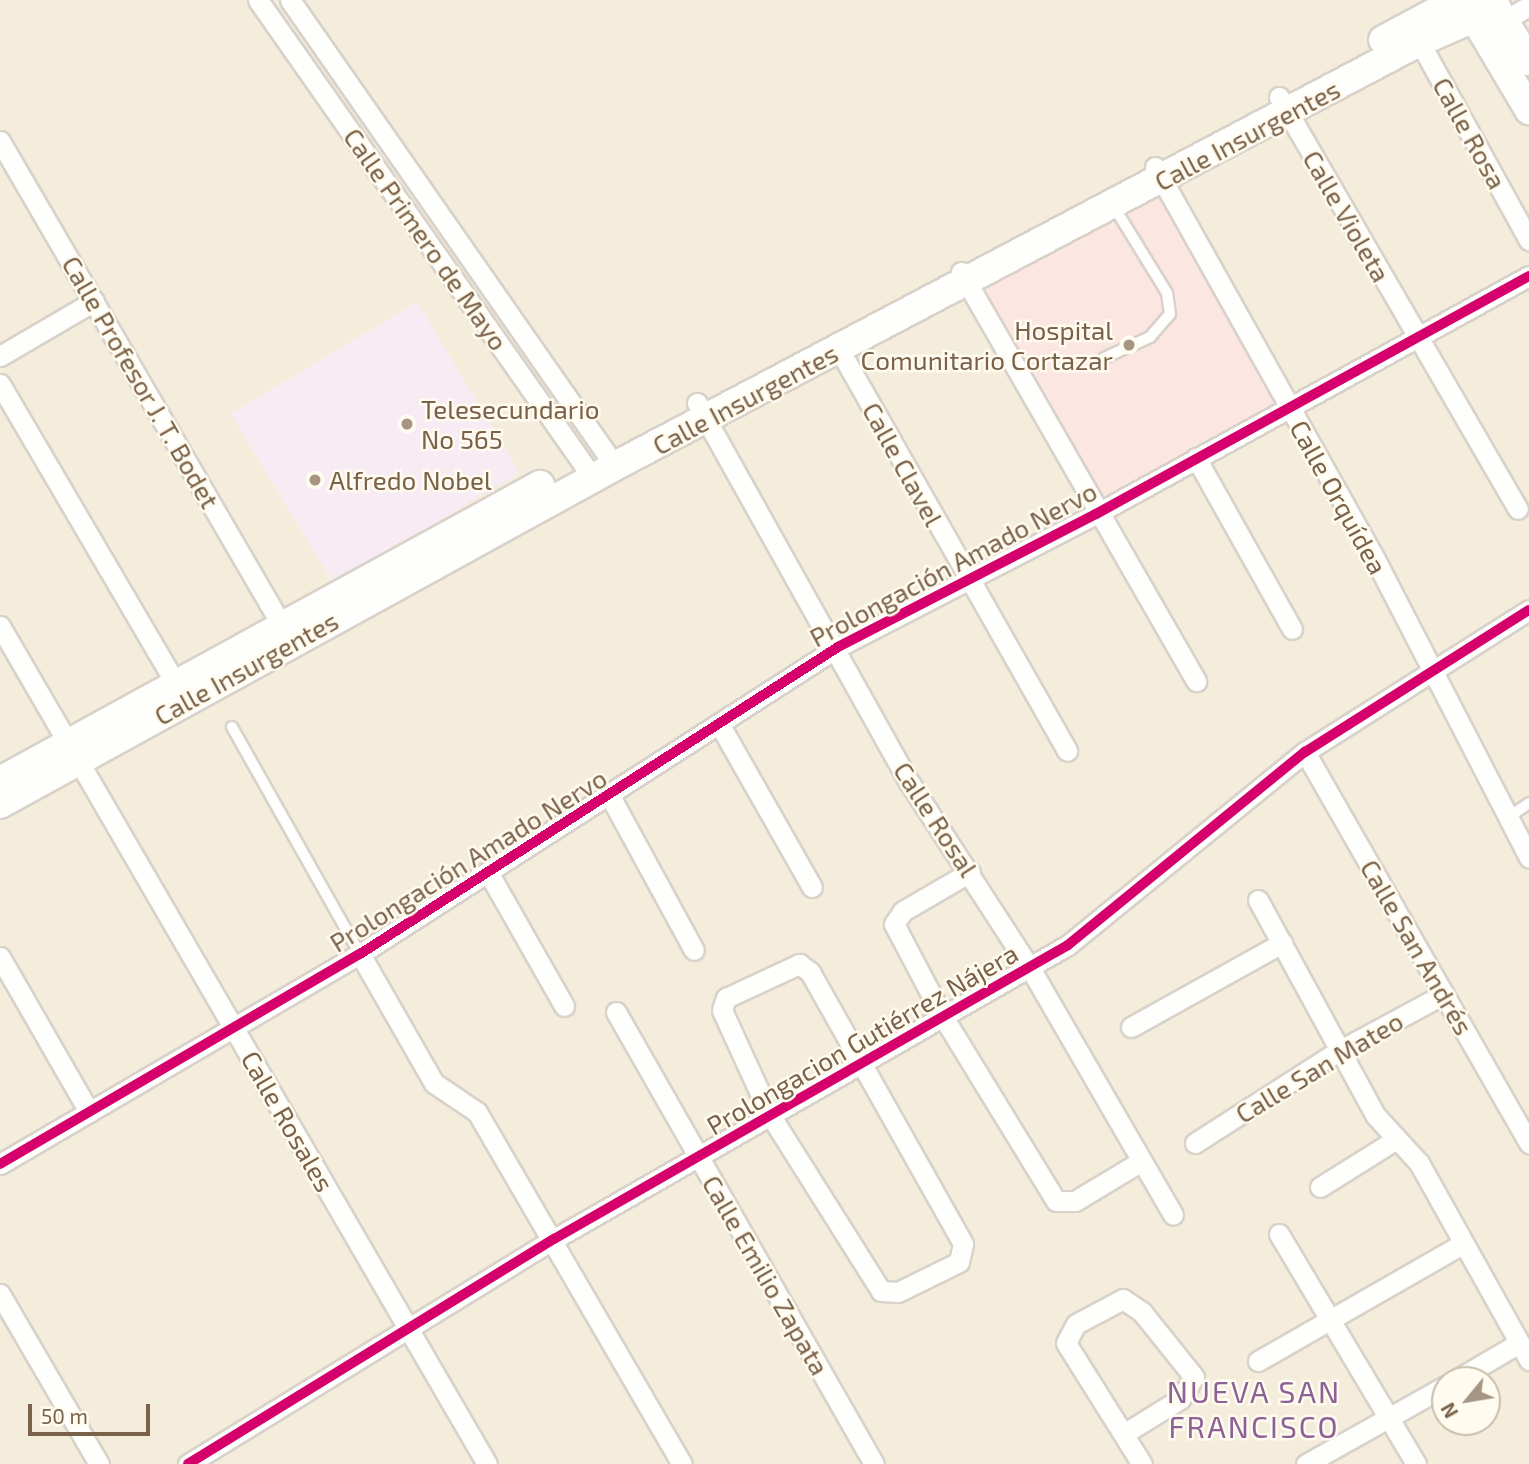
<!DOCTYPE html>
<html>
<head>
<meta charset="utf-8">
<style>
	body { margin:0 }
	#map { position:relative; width:1529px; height:1464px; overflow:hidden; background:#f9f5ec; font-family:"Exo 2",sans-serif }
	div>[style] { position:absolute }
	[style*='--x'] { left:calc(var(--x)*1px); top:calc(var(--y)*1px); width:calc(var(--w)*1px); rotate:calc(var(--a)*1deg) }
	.residential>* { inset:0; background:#f4eddc }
	.education>* { inset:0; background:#f7ecf4; transform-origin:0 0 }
	.medical>* { inset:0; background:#fbe6e2; transform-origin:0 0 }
	.roads { filter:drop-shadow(2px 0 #d8d2ca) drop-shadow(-2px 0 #d8d2ca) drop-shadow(0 2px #d8d2ca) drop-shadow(0 -2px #d8d2ca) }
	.service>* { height:10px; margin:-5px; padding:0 5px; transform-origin:5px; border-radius:5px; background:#fefefc }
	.minor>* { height:19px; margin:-9.5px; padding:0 9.5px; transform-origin:9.5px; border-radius:9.5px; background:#fefefc }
	.secondary>* { height:28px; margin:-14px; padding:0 14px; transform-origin:14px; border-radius:14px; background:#fefefc }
	.cycleway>* { height:10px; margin:-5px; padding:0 5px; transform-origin:5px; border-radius:5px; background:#d6006c }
	.dots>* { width:19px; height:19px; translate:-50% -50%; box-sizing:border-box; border:4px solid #fffbef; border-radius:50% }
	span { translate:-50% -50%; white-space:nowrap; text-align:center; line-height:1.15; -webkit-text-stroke:5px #fffbef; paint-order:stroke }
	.street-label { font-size:26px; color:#7a6149 }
	.poi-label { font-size:26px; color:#7a6149 }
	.right { translate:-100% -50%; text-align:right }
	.left { translate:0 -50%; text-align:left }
	.quarter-label { font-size:30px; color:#8c6196; letter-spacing:2px }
	.north { position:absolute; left:1431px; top:1366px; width:70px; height:70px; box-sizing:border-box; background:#fffbef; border:2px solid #cabdad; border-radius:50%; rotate:240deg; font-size:19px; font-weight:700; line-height:28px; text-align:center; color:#7a6149 }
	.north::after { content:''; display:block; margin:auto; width:24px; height:32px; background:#a69582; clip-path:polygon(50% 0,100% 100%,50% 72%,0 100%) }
	.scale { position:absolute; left:28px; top:1404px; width:122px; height:32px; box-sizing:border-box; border:4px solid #7a6149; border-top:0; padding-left:9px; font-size:21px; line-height:24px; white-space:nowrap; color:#7a6149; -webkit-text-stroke:5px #fffbef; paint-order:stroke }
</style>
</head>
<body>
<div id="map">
	<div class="residential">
		<div style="clip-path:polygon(evenodd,0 0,1529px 0,1529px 1464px,0 1464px,0 0,1445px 1380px,1487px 1380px,1487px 1422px,1445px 1422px,1445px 1380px)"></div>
	</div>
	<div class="education">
		<div style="left:417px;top:302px;width:199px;height:217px;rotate:59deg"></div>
	</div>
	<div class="medical">
		<div style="left:1158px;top:193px;width:242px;height:198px;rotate:61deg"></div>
	</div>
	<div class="roads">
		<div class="service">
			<div style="--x:1104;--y:358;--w:51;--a:-24.5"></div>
			<div style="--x:1150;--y:337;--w:30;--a:-49"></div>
			<div style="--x:1170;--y:314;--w:21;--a:-98"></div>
			<div style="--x:1167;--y:293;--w:101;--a:-121.6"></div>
			<div style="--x:232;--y:727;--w:261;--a:60.6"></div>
			<div style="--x:1507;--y:818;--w:27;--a:-34"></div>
		</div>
		<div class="minor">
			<div style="--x:258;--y:0;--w:584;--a:54.98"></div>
			<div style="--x:290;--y:0;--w:568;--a:55.11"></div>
			<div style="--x:1494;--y:26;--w:40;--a:-29.7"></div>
			<div style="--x:1414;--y:32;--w:238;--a:61.1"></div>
			<div style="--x:1279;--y:97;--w:476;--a:59.9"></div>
			<div style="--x:0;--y:141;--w:559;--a:59.81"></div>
			<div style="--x:1155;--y:167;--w:450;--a:60.7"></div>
			<div style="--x:1375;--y:559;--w:336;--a:62.7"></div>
			<div style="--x:961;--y:272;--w:472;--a:60.1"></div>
			<div style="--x:839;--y:349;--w:462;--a:60.4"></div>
			<div style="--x:0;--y:356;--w:109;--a:-30.3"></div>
			<div style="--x:0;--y:384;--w:348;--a:59.6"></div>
			<div style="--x:697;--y:403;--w:434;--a:60.8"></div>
			<div style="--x:909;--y:782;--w:222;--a:57"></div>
			<div style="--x:1030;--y:968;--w:285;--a:59.9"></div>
			<div style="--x:1196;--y:458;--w:196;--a:60.7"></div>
			<div style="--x:0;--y:626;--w:969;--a:59.84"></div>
			<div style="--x:721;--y:727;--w:184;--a:60.4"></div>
			<div style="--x:1305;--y:752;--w:451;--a:60.2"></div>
			<div style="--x:611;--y:798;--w:173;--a:61.4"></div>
			<div style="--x:488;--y:872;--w:154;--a:60.4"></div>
			<div style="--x:970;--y:872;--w:78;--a:149.8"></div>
			<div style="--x:903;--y:911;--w:16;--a:125"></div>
			<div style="--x:894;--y:924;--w:103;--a:62.2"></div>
			<div style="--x:942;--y:1015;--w:218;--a:58.5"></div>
			<div style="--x:1056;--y:1201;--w:19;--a:0"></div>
			<div style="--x:1075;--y:1201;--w:74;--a:-31.1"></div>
			<div style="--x:1258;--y:900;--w:246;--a:61.4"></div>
			<div style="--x:1376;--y:1116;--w:64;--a:47.5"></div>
			<div style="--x:1419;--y:1163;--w:226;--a:60.8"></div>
			<div style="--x:360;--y:954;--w:149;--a:60.2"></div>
			<div style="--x:434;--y:1083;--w:52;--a:34"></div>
			<div style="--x:477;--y:1112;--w:407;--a:59.8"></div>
			<div style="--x:0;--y:957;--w:179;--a:60.1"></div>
			<div style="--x:799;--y:964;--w:14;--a:36"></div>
			<div style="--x:810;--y:972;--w:312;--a:60.6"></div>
			<div style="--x:963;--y:1244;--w:18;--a:103"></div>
			<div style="--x:959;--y:1262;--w:68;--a:153.8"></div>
			<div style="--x:898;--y:1292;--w:17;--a:-177"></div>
			<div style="--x:881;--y:1291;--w:208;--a:-122.2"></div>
			<div style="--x:770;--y:1115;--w:115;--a:-114.6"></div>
			<div style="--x:722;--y:1010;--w:13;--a:-72"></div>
			<div style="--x:726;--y:998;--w:81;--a:-25"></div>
			<div style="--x:616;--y:1012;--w:520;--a:60.28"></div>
			<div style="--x:1131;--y:1027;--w:173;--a:-29.1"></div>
			<div style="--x:1195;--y:1143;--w:172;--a:-32.7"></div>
			<div style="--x:1340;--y:1050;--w:118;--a:-28.3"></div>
			<div style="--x:0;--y:1164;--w:417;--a:-30.3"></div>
			<div style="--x:360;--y:954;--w:568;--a:-32.71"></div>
			<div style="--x:838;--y:647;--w:290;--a:-27.3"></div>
			<div style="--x:1096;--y:514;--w:494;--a:-28.8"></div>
			<div style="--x:1320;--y:1187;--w:89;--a:-32.1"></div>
			<div style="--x:1279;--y:1234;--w:268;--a:59.2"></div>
			<div style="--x:0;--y:1294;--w:197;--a:59.8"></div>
			<div style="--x:1258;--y:1361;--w:235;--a:-29.8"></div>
			<div style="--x:1456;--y:1380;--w:73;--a:-30.4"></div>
			<div style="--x:1125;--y:1433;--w:65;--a:-31.7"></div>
			<div style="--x:1180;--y:1399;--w:26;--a:-58"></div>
			<div style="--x:1194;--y:1377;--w:83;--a:-128.7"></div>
			<div style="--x:1142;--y:1312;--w:23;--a:-146"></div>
			<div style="--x:1123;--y:1299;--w:53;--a:152"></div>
			<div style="--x:1076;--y:1324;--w:21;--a:118"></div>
			<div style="--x:1066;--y:1343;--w:143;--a:57.9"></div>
			<div style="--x:188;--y:1464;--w:430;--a:-31.6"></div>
			<div style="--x:554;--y:1239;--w:592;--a:-29.77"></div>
			<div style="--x:1068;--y:945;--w:306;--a:-39.2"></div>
			<div style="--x:1305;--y:752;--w:265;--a:-32.4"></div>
			<div style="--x:1306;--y:1464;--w:159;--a:-29.3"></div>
		</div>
		<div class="secondary">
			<div style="--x:1491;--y:0;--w:72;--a:58.1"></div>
			<div style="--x:1465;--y:2;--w:126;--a:59.3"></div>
			<div style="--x:1383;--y:40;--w:85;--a:-28.1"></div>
			<div style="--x:0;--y:781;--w:616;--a:-28.73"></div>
			<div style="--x:0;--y:804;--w:702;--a:-28.79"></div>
			<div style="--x:615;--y:466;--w:909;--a:-27.81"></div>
			<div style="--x:1419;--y:42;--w:85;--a:-23.6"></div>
		</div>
	</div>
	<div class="cycleway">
		<div style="--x:0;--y:1164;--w:417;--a:-30.3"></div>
		<div style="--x:360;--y:954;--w:568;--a:-32.71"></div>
		<div style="--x:838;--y:647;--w:290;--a:-27.3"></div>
		<div style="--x:1096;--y:514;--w:494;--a:-28.8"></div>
		<div style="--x:188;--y:1464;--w:430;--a:-31.6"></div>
		<div style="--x:554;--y:1239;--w:592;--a:-29.77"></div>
		<div style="--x:1068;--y:945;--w:306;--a:-39.2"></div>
		<div style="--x:1305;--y:752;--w:265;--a:-32.4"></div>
	</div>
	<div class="dots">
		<div style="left:1129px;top:345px;background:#a69582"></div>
		<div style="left:407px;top:424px;background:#a69582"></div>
		<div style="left:315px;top:480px;background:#a69582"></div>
	</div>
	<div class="street-label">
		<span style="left:1470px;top:133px;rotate:61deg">Calle Rosa</span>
		<span style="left:1247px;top:135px;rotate:-28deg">Calle Insurgentes</span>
		<span style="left:1347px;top:216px;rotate:60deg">Calle Violeta</span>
		<span style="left:426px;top:239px;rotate:55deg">Calle Primero de Mayo</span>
		<span style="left:141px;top:382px;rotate:60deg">Calle Profesor J. T. Bodet</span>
		<span style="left:745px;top:399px;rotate:-28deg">Calle Insurgentes</span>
		<span style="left:903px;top:464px;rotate:61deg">Calle Clavel</span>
		<span style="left:1339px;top:497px;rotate:61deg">Calle Orquídea</span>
		<span style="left:953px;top:564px;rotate:-28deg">Prolongación Amado Nervo</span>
		<span style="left:246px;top:668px;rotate:-29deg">Calle Insurgentes</span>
		<span style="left:936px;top:819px;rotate:57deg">Calle Rosal</span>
		<span style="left:468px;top:860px;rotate:-32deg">Prolongación Amado Nervo</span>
		<span style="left:1417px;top:947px;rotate:60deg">Calle San Andrés</span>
		<span style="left:862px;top:1039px;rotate:-30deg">Prolongacion Gutiérrez Nájera</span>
		<span style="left:1319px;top:1067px;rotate:-31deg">Calle San Mateo</span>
		<span style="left:288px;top:1121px;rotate:60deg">Calle Rosales</span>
		<span style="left:766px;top:1275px;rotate:60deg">Calle Emilio Zapata</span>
	</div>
	<div class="poi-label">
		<span class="right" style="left:1113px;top:345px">Hospital<br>Comunitario Cortazar</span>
		<span class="left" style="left:421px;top:424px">Telesecundario<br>No 565</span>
		<span class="left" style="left:329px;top:480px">Alfredo Nobel</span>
	</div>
	<div class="quarter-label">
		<span style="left:1254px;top:1408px">NUEVA SAN<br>FRANCISCO</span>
	</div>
	<div class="north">N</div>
	<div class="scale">50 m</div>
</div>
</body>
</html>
